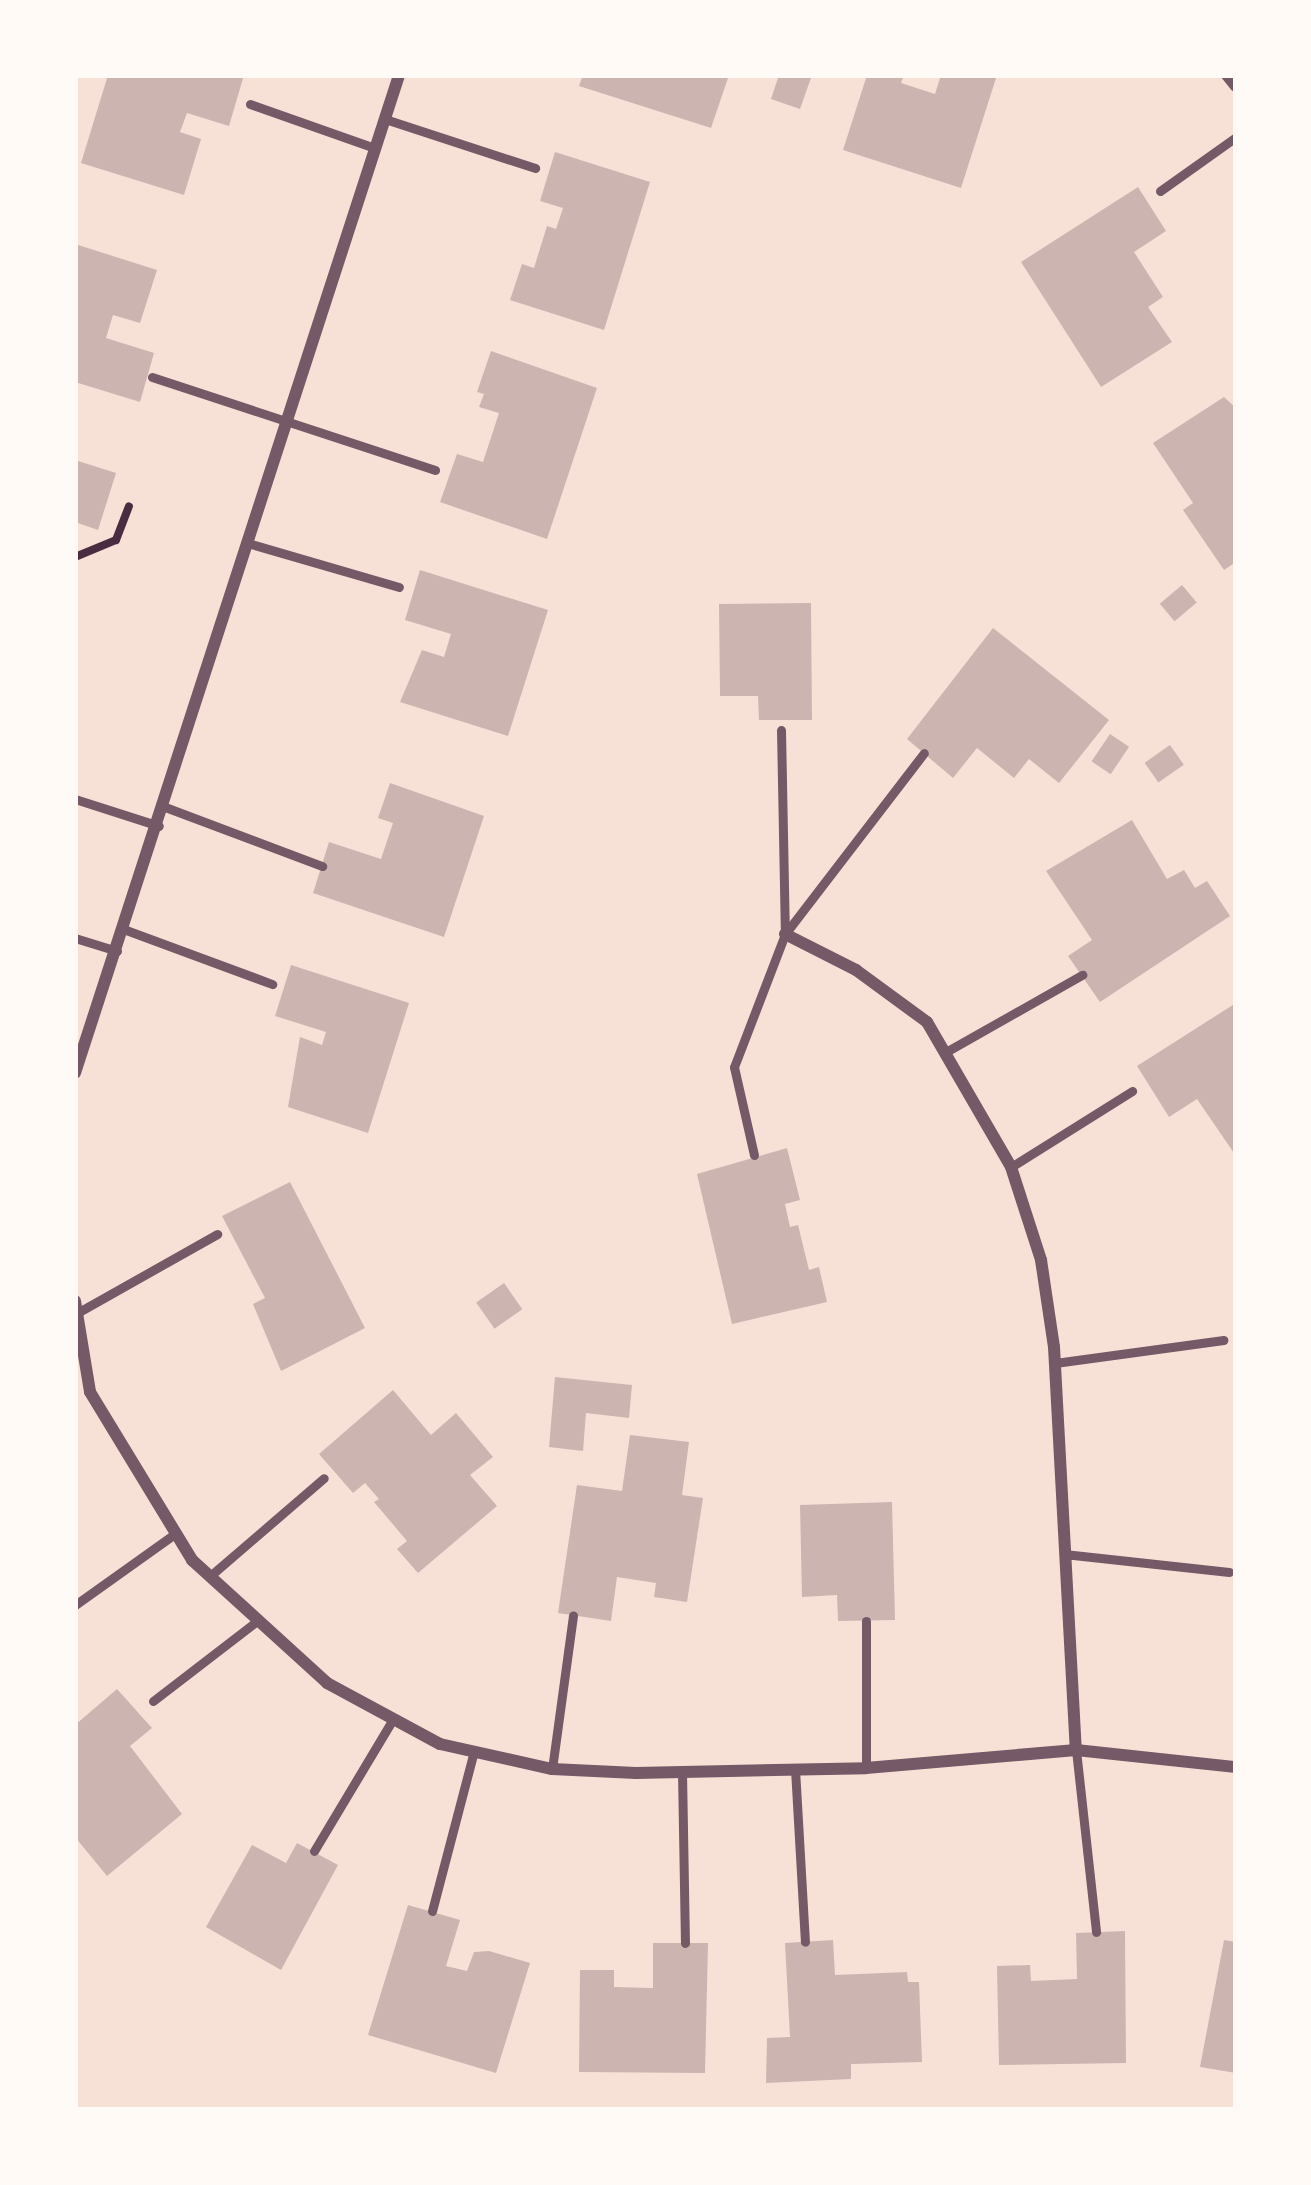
<!DOCTYPE html>
<html>
<head>
<meta charset="utf-8">
<style>
	body { margin:0 }
	#map { position:relative; width:1311px; height:2185px; overflow:hidden; background:#f7e1d7; font-family:"Varela Round",sans-serif }
	div>[style] { position:absolute }
	[style*='--x'] { left:calc(var(--x)*1px); top:calc(var(--y)*1px); width:calc(var(--w)*1px); rotate:calc(var(--a)*1deg) }
	.building>* { inset:0; background:#ccb4b1; transform-origin:0 0 }
	.path>* { height:8px; margin:-4px; padding:0 4px; transform-origin:4px; border-radius:4px; background:#4a2c40 }
	.service>* { height:9px; margin:-4.5px; padding:0 4.5px; transform-origin:4.5px; border-radius:4.5px; background:#755966 }
	.minor>* { height:12px; margin:-6px; padding:0 6px; transform-origin:6px; border-radius:6px; background:#755966 }
	span { translate:-50% -50%; white-space:nowrap; text-align:center; line-height:1.15; -webkit-text-stroke:10px #fffaf5; paint-order:stroke }
	.frame { position:absolute; inset:0; border:78px solid #fffaf5; pointer-events:none }
</style>
</head>
<body>
<div id="map">
	<div class="building">
		<div style="clip-path:polygon(108px 75px,244px 75px,229px 126px,187px 113px,180px 132px,201px 139px,184px 195px,81px 163px)"></div>
		<div style="clip-path:polygon(583px 75px,729px 75px,711px 128px,579px 86px)"></div>
		<div style="clip-path:polygon(779px 75px,812px 75px,800px 109px,771px 99px)"></div>
		<div style="clip-path:polygon(867px 75px,904px 75px,901px 83px,935px 94px,941px 75px,997px 75px,961px 188px,843px 150px)"></div>
		<div style="clip-path:polygon(555px 152px,650px 182px,604px 330px,510px 300px,522px 264px,534px 268px,547px 226px,556px 229px,563px 208px,540px 201px)"></div>
		<div style="clip-path:polygon(1138px 187px,1166px 231px,1134px 252px,1163px 297px,1148px 307px,1172px 342px,1101px 387px,1021px 262px)"></div>
		<div style="clip-path:polygon(75px 244px,157px 270px,140px 323px,113px 315px,106px 338px,154px 353px,140px 402px,75px 382px)"></div>
		<div style="clip-path:polygon(491px 351px,597px 388px,547px 539px,440px 502px,457px 454px,483px 462px,499px 413px,479px 407px,484px 394px,477px 392px)"></div>
		<div style="clip-path:polygon(1224px 397px,1236px 408px,1236px 562px,1224px 570px,1183px 510px,1193px 503px,1153px 443px)"></div>
		<div style="clip-path:polygon(75px 460px,116px 473px,98px 530px,75px 522px)"></div>
		<div style="clip-path:polygon(420px 570px,548px 610px,508px 736px,400px 702px,422px 650px,444px 657px,451px 634px,405px 620px)"></div>
		<div style="left:1182px;top:585px;width:23px;height:29px;rotate:50deg"></div>
		<div style="clip-path:polygon(811px 603px,812px 720px,759px 720px,758px 696px,720px 696px,719px 604px)"></div>
		<div style="clip-path:polygon(993px 628px,1109px 720px,1059px 783px,1029px 759px,1014px 778px,977px 748px,953px 778px,907px 739px)"></div>
		<div style="left:1110px;top:734px;width:23px;height:33px;rotate:34deg"></div>
		<div style="left:1170px;top:745px;width:24px;height:31px;rotate:55deg"></div>
		<div style="clip-path:polygon(390px 783px,484px 816px,444px 937px,313px 893px,329px 842px,381px 859px,393px 823px,378px 818px)"></div>
		<div style="clip-path:polygon(1132px 820px,1167px 879px,1184px 870px,1195px 888px,1207px 881px,1230px 916px,1100px 1002px,1068px 956px,1092px 940px,1046px 871px)"></div>
		<div style="clip-path:polygon(291px 965px,409px 1003px,368px 1133px,288px 1107px,300px 1037px,322px 1045px,326px 1032px,275px 1016px)"></div>
		<div style="clip-path:polygon(1236px 1003px,1236px 1156px,1197px 1099px,1169px 1117px,1137px 1066px)"></div>
		<div style="clip-path:polygon(787px 1148px,800px 1200px,785px 1204px,790px 1227px,798px 1225px,809px 1270px,819px 1267px,827px 1302px,732px 1324px,697px 1174px)"></div>
		<div style="clip-path:polygon(290px 1182px,365px 1328px,281px 1371px,253px 1304px,265px 1298px,222px 1216px)"></div>
		<div style="left:504px;top:1283px;width:32px;height:34px;rotate:55deg"></div>
		<div style="clip-path:polygon(555px 1377px,632px 1385px,629px 1418px,586px 1413px,583px 1451px,549px 1447px)"></div>
		<div style="clip-path:polygon(393px 1390px,431px 1435px,456px 1413px,493px 1457px,470px 1475px,497px 1506px,418px 1573px,397px 1549px,407px 1541px,374px 1502px,379px 1499px,365px 1483px,353px 1493px,319px 1454px)"></div>
		<div style="clip-path:polygon(630px 1435px,689px 1442px,682px 1495px,703px 1498px,687px 1602px,654px 1597px,656px 1583px,617px 1577px,611px 1621px,558px 1613px,577px 1485px,622px 1491px)"></div>
		<div style="clip-path:polygon(892px 1502px,895px 1620px,838px 1621px,837px 1595px,802px 1597px,800px 1505px)"></div>
		<div style="clip-path:polygon(117px 1689px,152px 1728px,130px 1746px,182px 1814px,107px 1876px,75px 1837px,75px 1725px)"></div>
		<div style="clip-path:polygon(297px 1843px,338px 1865px,281px 1970px,206px 1927px,252px 1845px,286px 1863px)"></div>
		<div style="clip-path:polygon(408px 1905px,460px 1920px,446px 1966px,467px 1971px,474px 1952px,489px 1951px,530px 1963px,496px 2073px,368px 2035px)"></div>
		<div style="clip-path:polygon(1125px 1931px,1126px 2063px,999px 2065px,997px 1966px,1030px 1965px,1031px 1981px,1077px 1979px,1076px 1933px)"></div>
		<div style="clip-path:polygon(833px 1940px,835px 1975px,907px 1972px,908px 1982px,919px 1982px,922px 2062px,851px 2064px,851px 2079px,766px 2083px,767px 2038px,790px 2037px,785px 1943px)"></div>
		<div style="clip-path:polygon(1224px 1940px,1236px 1942px,1236px 2073px,1200px 2067px)"></div>
		<div style="clip-path:polygon(653px 1943px,708px 1943px,705px 2073px,579px 2072px,580px 1970px,614px 1970px,614px 1987px,653px 1988px)"></div>
	</div>
	<div class="path">
		<div style="--x:75;--y:557;--w:44;--a:-22.5"></div>
		<div style="--x:116;--y:540;--w:36;--a:-69"></div>
	</div>
	<div class="service">
		<div style="--x:250;--y:104;--w:133;--a:19.4"></div>
		<div style="--x:385;--y:119;--w:158;--a:18.1"></div>
		<div style="--x:1160;--y:191;--w:93;--a:-35.4"></div>
		<div style="--x:152;--y:377;--w:298;--a:18.2"></div>
		<div style="--x:251;--y:544;--w:154;--a:16.2"></div>
		<div style="--x:781;--y:730;--w:204;--a:88.9"></div>
		<div style="--x:75;--y:799;--w:88;--a:17.8"></div>
		<div style="--x:165;--y:807;--w:168;--a:20.6"></div>
		<div style="--x:126;--y:930;--w:156;--a:20.3"></div>
		<div style="--x:75;--y:938;--w:44;--a:17.2"></div>
		<div style="--x:944;--y:1053;--w:159;--a:-29.5"></div>
		<div style="--x:754;--y:1155;--w:90;--a:-102.8"></div>
		<div style="--x:734;--y:1067;--w:142;--a:-69"></div>
		<div style="--x:785;--y:934;--w:228;--a:-52.5"></div>
		<div style="--x:1011;--y:1167;--w:143;--a:-32.1"></div>
		<div style="--x:77;--y:1313;--w:161;--a:-29.4"></div>
		<div style="--x:1055;--y:1363;--w:170;--a:-7.8"></div>
		<div style="--x:1064;--y:1554;--w:166;--a:6.2"></div>
		<div style="--x:210;--y:1576;--w:150;--a:-40.7"></div>
		<div style="--x:75;--y:1605;--w:124;--a:-35.5"></div>
		<div style="--x:866;--y:1621;--w:147;--a:90"></div>
		<div style="--x:153;--y:1701;--w:133;--a:-37.6"></div>
		<div style="--x:1076;--y:1750;--w:183;--a:83.7"></div>
		<div style="--x:552;--y:1769;--w:155;--a:-82.2"></div>
		<div style="--x:795;--y:1769;--w:173;--a:86.7"></div>
		<div style="--x:682;--y:1772;--w:171;--a:89"></div>
		<div style="--x:314;--y:1851;--w:154;--a:-59.1"></div>
		<div style="--x:432;--y:1911;--w:165;--a:-75.3"></div>
	</div>
	<div class="minor">
		<div style="--x:1227;--y:75;--w:14;--a:51"></div>
		<div style="--x:785;--y:934;--w:80;--a:26.9"></div>
		<div style="--x:856;--y:970;--w:88;--a:36.2"></div>
		<div style="--x:927;--y:1022;--w:168;--a:59.9"></div>
		<div style="--x:1011;--y:1167;--w:98;--a:72.1"></div>
		<div style="--x:1041;--y:1260;--w:88;--a:81.5"></div>
		<div style="--x:1054;--y:1347;--w:404;--a:86.9"></div>
		<div style="--x:75;--y:1073;--w:1049;--a:-72.01"></div>
		<div style="--x:75;--y:1301;--w:92;--a:80.6"></div>
		<div style="--x:90;--y:1392;--w:197;--a:58.7"></div>
		<div style="--x:192;--y:1560;--w:183;--a:42.3"></div>
		<div style="--x:327;--y:1683;--w:128;--a:28.4"></div>
		<div style="--x:440;--y:1744;--w:115;--a:12.6"></div>
		<div style="--x:552;--y:1769;--w:84;--a:2.7"></div>
		<div style="--x:636;--y:1773;--w:230;--a:-1.2"></div>
		<div style="--x:866;--y:1768;--w:211;--a:-4.9"></div>
		<div style="--x:1076;--y:1750;--w:161;--a:6.1"></div>
	</div>
	<div class="frame"></div>
</div>
</body>
</html>
